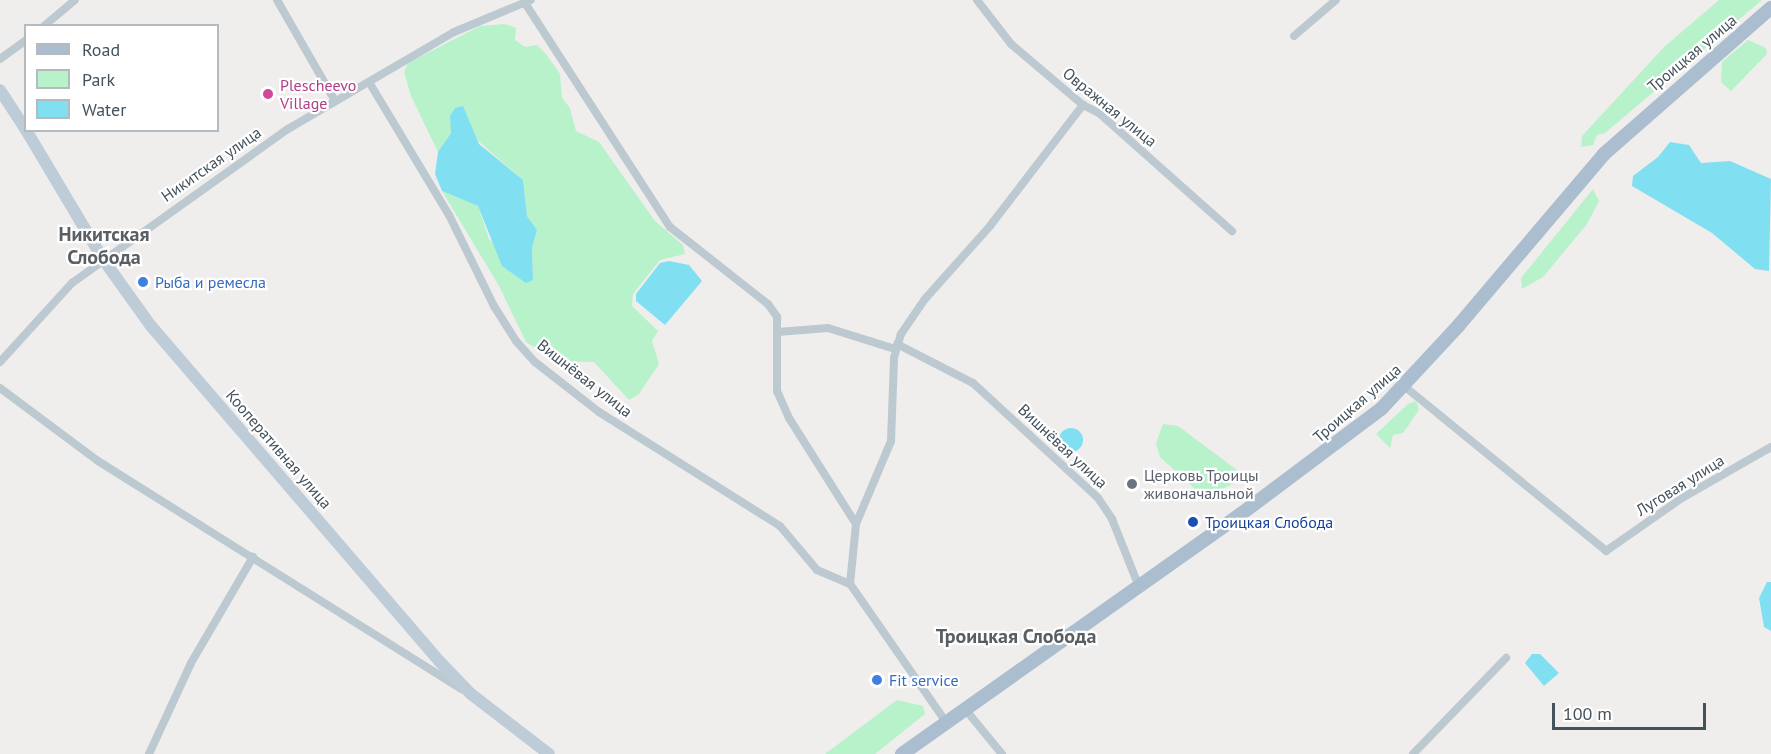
<!DOCTYPE html>
<html>
<head>
<meta charset="utf-8">
<style>
	body { margin:0 }
	#map { position:relative; width:1771px; height:754px; overflow:hidden; background:#f0eded; font-family:"PT Sans",sans-serif }
	div>[style] { position:absolute }
	[style*='--x'] { left:calc(var(--x)*1px); top:calc(var(--y)*1px); width:calc(var(--w)*1px); rotate:calc(var(--a)*1deg) }
	.green>* { inset:0; background:#b7f2cb }
	.water>* { inset:0; background:#81dff2 }
	.round { border-radius:50% }
	.street>* { height:8px; margin:-4px; padding:0 4px; transform-origin:4px; border-radius:4px; background:#bcc9d1 }
	.secondary>* { height:12px; margin:-6px; padding:0 6px; transform-origin:6px; border-radius:6px; background:#beccd8 }
	.primary>* { height:14px; margin:-7px; padding:0 7px; transform-origin:7px; border-radius:7px; background:#abbecf }
	.dots>* { width:16px; height:16px; translate:-50% -50%; box-sizing:border-box; border:3px solid #fff; border-radius:50% }
	span { translate:-50% -50%; white-space:nowrap; text-align:center; line-height:1.15; -webkit-text-stroke:4.5px #fff; paint-order:stroke }
	.street-label { font-size:16px; color:#44525c }
	.hotel-label { font-size:16px; color:#b23c85 }
	.left { translate:0 -50%; text-align:left }
	.shop-label { font-size:16px; color:#366cbe }
	.worship-label { font-size:16px; color:#5b616d }
	.transit-label { font-size:16px; color:#164399 }
	.quarter-label { font-size:20px; color:#595e63; font-weight:700 }
	.legend { position:absolute; left:24px; top:24px; width:195px; height:108px; box-sizing:border-box; background:#fff; border:2px solid #b4babe; margin:0; padding:8px 10px; list-style:none; font-size:18px; color:#44525c }
	.legend li { display:flex; align-items:center; gap:12px; height:30px }
	.legend b { width:30px; border:2px solid #b4babe }
	.scale { position:absolute; left:1552px; top:703px; width:154px; height:27px; box-sizing:border-box; border:3px solid #44525c; border-top:0; padding-left:8px; font-size:18px; line-height:21px; white-space:nowrap; color:#44525c; -webkit-text-stroke:4px #fff; paint-order:stroke }
</style>
</head>
<body>
<div id="map">
	<div class="green">
		<div style="clip-path:polygon(1719px 0,1762px 0,1605px 133px,1597px 135px,1593px 145px,1581px 147px,1582px 136px,1664px 47px)"></div>
		<div style="clip-path:polygon(505px 24px,516px 28px,515px 40px,525px 47px,537px 45px,546px 54px,560px 74px,562px 98px,570px 108px,576px 131px,599px 142px,655px 221px,683px 245px,685px 254px,660px 260px,633px 294px,632px 306px,658px 331px,652px 341px,659px 364px,639px 394px,629px 400px,594px 362px,558px 361px,526px 342px,499px 286px,442px 191px,478px 206px,489px 239px,533px 280px,532px 248px,537px 230px,527px 216px,523px 180px,476px 139px,451px 133px,438px 152px,411px 96px,404px 72px,408px 63px,480px 26px)"></div>
		<div style="clip-path:polygon(1748px 40px,1766px 48px,1767px 54px,1731px 91px,1721px 82px,1722px 62px)"></div>
		<div style="clip-path:polygon(1593px 189px,1599px 201px,1587px 224px,1543px 277px,1522px 289px,1521px 278px)"></div>
		<div style="clip-path:polygon(1416px 401px,1419px 410px,1403px 433px,1393px 435px,1390px 448px,1376px 434px,1408px 404px)"></div>
		<div style="clip-path:polygon(1163px 424px,1178px 426px,1237px 470px,1234px 483px,1205px 498px,1160px 457px,1156px 443px)"></div>
		<div style="clip-path:polygon(897px 700px,923px 706px,925px 714px,875px 754px,825px 754px)"></div>
	</div>
	<div class="water">
		<div style="clip-path:polygon(463px 106px,479px 144px,523px 180px,527px 216px,537px 230px,532px 248px,533px 280px,526px 283px,502px 266px,478px 206px,442px 191px,435px 174px,438px 152px,451px 133px,450px 116px,455px 108px)"></div>
		<div style="clip-path:polygon(1670px 142px,1689px 145px,1701px 163px,1730px 161px,1771px 179px,1769px 271px,1755px 269px,1712px 233px,1632px 186px,1633px 176px,1658px 157px)"></div>
		<div style="clip-path:polygon(669px 261px,689px 265px,702px 281px,665px 325px,636px 301px,636px 294px,660px 263px)"></div>
		<div class="round" style="left:1059px;top:428px;width:24px;height:24px"></div>
		<div style="clip-path:polygon(1767px 582px,1771px 582px,1771px 631px,1764px 627px,1759px 598px)"></div>
		<div style="clip-path:polygon(1532px 654px,1540px 654px,1559px 673px,1544px 686px,1525px 663px)"></div>
	</div>
	<div class="street">
		<div style="--x:277;--y:0;--w:116;--a:60.1"></div>
		<div style="--x:977;--y:0;--w:56;--a:52.3"></div>
		<div style="--x:1011;--y:44;--w:94;--a:40.3"></div>
		<div style="--x:1083;--y:105;--w:18;--a:27"></div>
		<div style="--x:1099;--y:113;--w:178;--a:41.6"></div>
		<div style="--x:525;--y:3;--w:267;--a:57.1"></div>
		<div style="--x:670;--y:227;--w:125;--a:38.2"></div>
		<div style="--x:768;--y:304;--w:16;--a:55"></div>
		<div style="--x:777;--y:317;--w:74;--a:90"></div>
		<div style="--x:777;--y:391;--w:30;--a:66"></div>
		<div style="--x:789;--y:418;--w:125;--a:57.7"></div>
		<div style="--x:44;--y:26;--w:40;--a:-40"></div>
		<div style="--x:1294;--y:36;--w:55;--a:-40.6"></div>
		<div style="--x:0;--y:59;--w:32;--a:-36"></div>
		<div style="--x:369;--y:82;--w:155;--a:59"></div>
		<div style="--x:449;--y:215;--w:102;--a:63.7"></div>
		<div style="--x:494;--y:306;--w:41;--a:57.8"></div>
		<div style="--x:516;--y:341;--w:28;--a:48"></div>
		<div style="--x:535;--y:362;--w:81;--a:38"></div>
		<div style="--x:599;--y:412;--w:214;--a:32.2"></div>
		<div style="--x:780;--y:526;--w:57;--a:49.9"></div>
		<div style="--x:817;--y:570;--w:36;--a:23"></div>
		<div style="--x:778;--y:332;--w:50;--a:-4.6"></div>
		<div style="--x:828;--y:328;--w:70;--a:17.4"></div>
		<div style="--x:897;--y:344;--w:85;--a:27.2"></div>
		<div style="--x:973;--y:383;--w:170;--a:42.6"></div>
		<div style="--x:1098;--y:498;--w:25;--a:56"></div>
		<div style="--x:1112;--y:519;--w:73;--a:68.3"></div>
		<div style="--x:0;--y:362;--w:107;--a:-47.7"></div>
		<div style="--x:72;--y:283;--w:265;--a:-35.5"></div>
		<div style="--x:288;--y:129;--w:192;--a:-30.3"></div>
		<div style="--x:454;--y:32;--w:83;--a:-22.6"></div>
		<div style="--x:1404;--y:386;--w:261;--a:39.2"></div>
		<div style="--x:1606;--y:551;--w:93;--a:-34.9"></div>
		<div style="--x:1682;--y:498;--w:103;--a:-29.8"></div>
		<div style="--x:0;--y:388;--w:122;--a:36.7"></div>
		<div style="--x:98;--y:461;--w:430;--a:32.1"></div>
		<div style="--x:965;--y:709;--w:58;--a:50.6"></div>
		<div style="--x:946;--y:722;--w:168;--a:-124.8"></div>
		<div style="--x:850;--y:584;--w:60;--a:-84.3"></div>
		<div style="--x:856;--y:524;--w:90;--a:-67.1"></div>
		<div style="--x:891;--y:441;--w:83;--a:-87.9"></div>
		<div style="--x:894;--y:358;--w:25;--a:-74"></div>
		<div style="--x:901;--y:334;--w:42;--a:-55.6"></div>
		<div style="--x:925;--y:299;--w:98;--a:-48.3"></div>
		<div style="--x:990;--y:226;--w:153;--a:-52.5"></div>
		<div style="--x:149;--y:754;--w:100;--a:-65.2"></div>
		<div style="--x:191;--y:663;--w:123;--a:-59.7"></div>
		<div style="--x:1413;--y:754;--w:134;--a:-45.9"></div>
	</div>
	<div class="secondary">
		<div style="--x:0;--y:90;--w:48;--a:57"></div>
		<div style="--x:26;--y:130;--w:150;--a:59.2"></div>
		<div style="--x:103;--y:259;--w:82;--a:54.4"></div>
		<div style="--x:151;--y:326;--w:443;--a:49.3"></div>
		<div style="--x:440;--y:662;--w:45;--a:45.9"></div>
		<div style="--x:471;--y:694;--w:98;--a:37.6"></div>
	</div>
	<div class="primary">
		<div style="--x:902;--y:754;--w:415;--a:-35.3"></div>
		<div style="--x:1241;--y:514;--w:176;--a:-36.9"></div>
		<div style="--x:1382;--y:408;--w:113;--a:-47.1"></div>
		<div style="--x:1459;--y:325;--w:224;--a:-49.7"></div>
		<div style="--x:1604;--y:154;--w:222;--a:-41.2"></div>
	</div>
	<div class="dots">
		<div style="left:268px;top:94px;background:#d1479c"></div>
		<div style="left:143px;top:282px;background:#3f7fe0"></div>
		<div style="left:1132px;top:484px;background:#6b7280"></div>
		<div style="left:1193px;top:522px;background:#1a4fb4"></div>
		<div style="left:877px;top:680px;background:#3f7fe0"></div>
	</div>
	<div class="street-label">
		<span style="left:1692px;top:53px;rotate:-40deg">Троицкая улица</span>
		<span style="left:1110px;top:107px;rotate:39deg">Овражная улица</span>
		<span style="left:211px;top:164px;rotate:-35deg">Никитская улица</span>
		<span style="left:585px;top:378px;rotate:38deg">Вишнёвая улица</span>
		<span style="left:1357px;top:403px;rotate:-41deg">Троицкая улица</span>
		<span style="left:1063px;top:446px;rotate:43deg">Вишнёвая улица</span>
		<span style="left:279px;top:449px;rotate:49deg">Кооперативная улица</span>
		<span style="left:1680px;top:485px;rotate:-32deg">Луговая улица</span>
	</div>
	<div class="hotel-label">
		<span class="left" style="left:280px;top:94px">Plescheevo<br>Village</span>
	</div>
	<div class="shop-label">
		<span class="left" style="left:155px;top:282px">Рыба и ремесла</span>
		<span class="left" style="left:889px;top:680px">Fit service</span>
	</div>
	<div class="worship-label">
		<span class="left" style="left:1144px;top:484px">Церковь Троицы<br>живоначальной</span>
	</div>
	<div class="transit-label">
		<span class="left" style="left:1205px;top:522px">Троицкая Слобода</span>
	</div>
	<div class="quarter-label">
		<span style="left:104px;top:246px">Никитская<br>Слобода</span>
		<span style="left:1016px;top:636px">Троицкая Слобода</span>
	</div>
	<ul class="legend">
	<li><b style="height:8px;background:#abbecf"></b>Road</li>
	<li><b style="height:16px;background:#b7f2cb"></b>Park</li>
	<li><b style="height:16px;background:#81dff2"></b>Water</li>
	</ul>
	<div class="scale">100 m</div>
</div>
</body>
</html>
